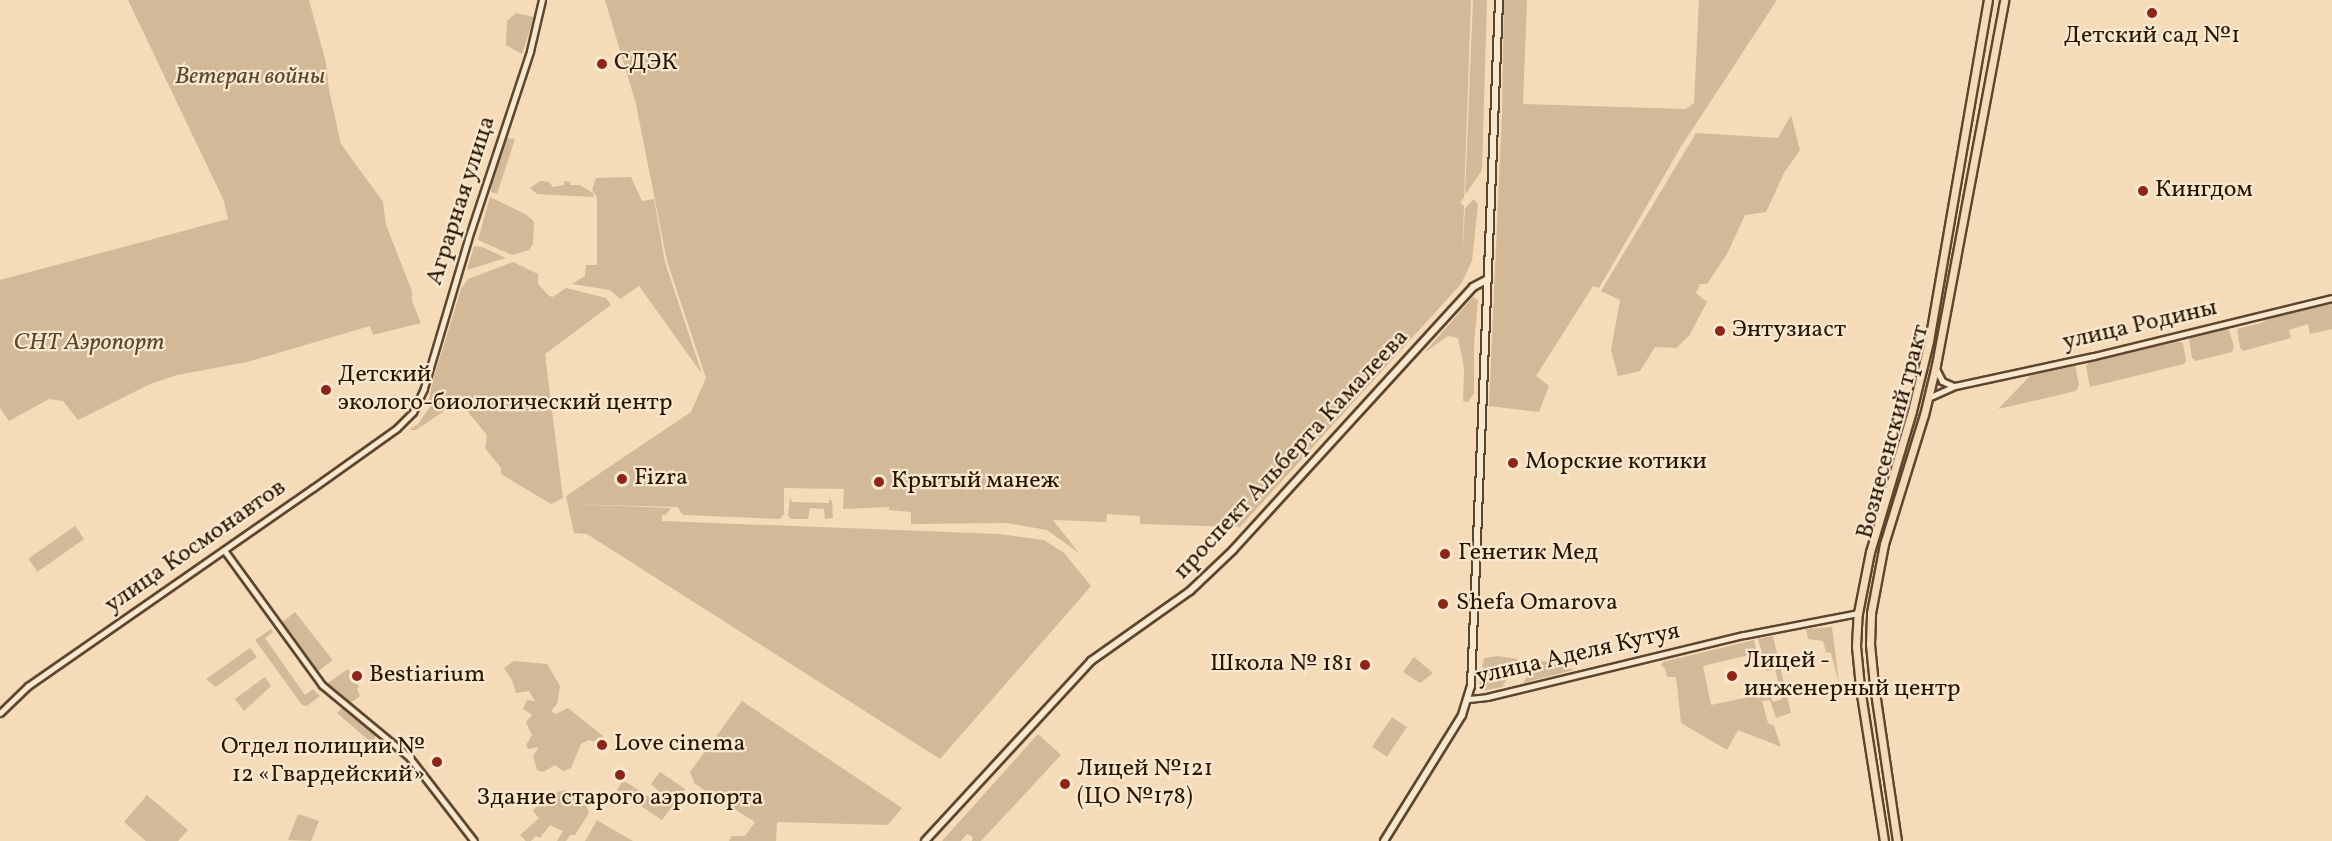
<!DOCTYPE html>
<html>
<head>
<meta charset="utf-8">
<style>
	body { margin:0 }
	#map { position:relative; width:2332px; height:841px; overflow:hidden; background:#f5dbb7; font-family:Vollkorn,serif }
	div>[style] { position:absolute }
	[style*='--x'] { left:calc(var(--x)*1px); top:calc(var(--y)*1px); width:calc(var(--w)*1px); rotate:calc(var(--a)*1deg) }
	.green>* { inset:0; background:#d2b998; transform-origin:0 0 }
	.roads { filter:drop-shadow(2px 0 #5d462e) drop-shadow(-2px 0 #5d462e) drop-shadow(0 2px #5d462e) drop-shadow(0 -2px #5d462e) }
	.tertiary>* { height:5px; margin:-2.5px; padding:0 2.5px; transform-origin:2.5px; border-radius:2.5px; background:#f8e8d0 }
	.secondary>* { height:6px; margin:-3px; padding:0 3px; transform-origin:3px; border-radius:3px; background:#f8e8d0 }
	.primary>* { height:7px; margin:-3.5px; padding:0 3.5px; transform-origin:3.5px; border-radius:3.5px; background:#f5dbb7 }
	.dots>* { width:16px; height:16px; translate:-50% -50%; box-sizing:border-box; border:3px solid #f8e8d0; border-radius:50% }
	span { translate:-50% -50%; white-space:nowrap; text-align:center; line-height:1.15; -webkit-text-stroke:4.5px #f8e8d0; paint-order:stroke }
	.poi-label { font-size:24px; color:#2a1500 }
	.left { translate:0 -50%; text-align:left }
	.right { translate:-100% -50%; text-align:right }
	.park-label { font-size:24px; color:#5c462e; font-style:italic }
	.street-label { font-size:24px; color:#2a1500 }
</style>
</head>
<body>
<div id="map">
	<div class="green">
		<div style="clip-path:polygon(128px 0,309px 0,326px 63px,329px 90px,341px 144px,383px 202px,386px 225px,412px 291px,412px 301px,421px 323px,373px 335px,370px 326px,247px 362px,177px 375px,150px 384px,78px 420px,63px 401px,49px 399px,9px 421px,0 408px,0 280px,228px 219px,224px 201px)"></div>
		<div style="clip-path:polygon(605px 0,1471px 0,1464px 198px,1460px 202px,1464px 206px,1462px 260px,1465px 208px,1474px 199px,1478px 205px,1472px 261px,1461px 284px,1240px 527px,1140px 524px,1140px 516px,1107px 514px,1106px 522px,1053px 520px,1079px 553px,1047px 530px,1007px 523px,911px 524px,911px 512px,889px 510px,889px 507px,843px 509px,844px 489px,784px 488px,784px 514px,780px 519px,683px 515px,677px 507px,569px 504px,671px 508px,666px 515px,662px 515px,662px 521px,999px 534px,1044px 540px,1064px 553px,1091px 586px,940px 759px,587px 534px,574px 533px,566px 496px,691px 412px,706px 378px,667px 261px,636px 104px)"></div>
		<div style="clip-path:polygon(1473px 0,1487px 0,1482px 170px,1465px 195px)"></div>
		<div style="clip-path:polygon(1504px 0,1527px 0,1523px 104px,1686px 109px,1694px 103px,1699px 0,1777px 0,1682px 145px,1599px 288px,1593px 286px,1536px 376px,1549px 386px,1539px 412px,1489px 406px,1502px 112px)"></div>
		<div style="clip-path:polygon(516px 13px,534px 17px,522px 54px,506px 45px,507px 21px)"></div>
		<div style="clip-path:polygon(1791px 115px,1800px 150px,1784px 173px,1766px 212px,1745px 215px,1727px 254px,1707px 284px,1700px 284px,1696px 293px,1707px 302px,1689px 336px,1676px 348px,1655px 347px,1640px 371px,1618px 376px,1611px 350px,1620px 300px,1601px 291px,1696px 133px,1778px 138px)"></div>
		<div style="clip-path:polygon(506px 138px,515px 139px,497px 194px,491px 192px,491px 184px)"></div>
		<div style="clip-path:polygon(631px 177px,642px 201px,654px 199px,665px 262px,702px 374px,639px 286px,620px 299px,610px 290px,572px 284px,585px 276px,586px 265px,597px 265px,597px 197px,592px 190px,596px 178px)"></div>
		<div style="clip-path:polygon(540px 181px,549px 182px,553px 187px,564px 185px,564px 181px,570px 182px,570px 185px,580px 185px,593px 193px,594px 197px,537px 194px,530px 188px)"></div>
		<div style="clip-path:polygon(490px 197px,527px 215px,534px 222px,533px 244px,529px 250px,512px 255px,478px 240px)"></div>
		<div style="clip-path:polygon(474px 246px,482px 247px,506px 258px,467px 270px)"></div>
		<div style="clip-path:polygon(513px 262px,538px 274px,538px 284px,549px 296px,553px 297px,566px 288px,606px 298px,611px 305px,545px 354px,563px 498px,551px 504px,501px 474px,501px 468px,485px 448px,487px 435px,459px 401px,416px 430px,409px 430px,418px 424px,430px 407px,428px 404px,433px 380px,461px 289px,468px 279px)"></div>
		<div style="clip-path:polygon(1473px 297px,1478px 300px,1474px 345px,1474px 393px,1468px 402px,1463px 401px,1464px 368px,1458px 338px,1448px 336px,1424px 353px)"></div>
		<div style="clip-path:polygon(2332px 302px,2332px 329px,2310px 334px,2308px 324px,2289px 330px,2291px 338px,2243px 351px,2240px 348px,2237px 329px,2261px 323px,2273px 316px)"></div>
		<div style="clip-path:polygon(2228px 327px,2234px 347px,2232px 352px,2196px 361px,2192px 358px,2189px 339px,2191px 335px)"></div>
		<div style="clip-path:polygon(2178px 341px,2183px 343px,2186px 361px,2184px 364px,2090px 387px,2086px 366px,2089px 362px)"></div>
		<div style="clip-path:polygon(2075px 365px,2079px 385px,2076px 391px,1998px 409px,2031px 375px)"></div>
		<div style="clip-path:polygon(790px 497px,792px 502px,829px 503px,829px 499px,832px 501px,833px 518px,825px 519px,824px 509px,810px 508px,808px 519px,791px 519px,788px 516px)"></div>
		<div style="left:75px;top:526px;width:16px;height:57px;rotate:55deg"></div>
		<div style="left:295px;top:612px;width:61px;height:19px;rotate:52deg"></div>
		<div style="clip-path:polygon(1832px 627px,1839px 684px,1831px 653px,1826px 652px,1823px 641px,1808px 639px,1806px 629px)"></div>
		<div style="clip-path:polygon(271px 629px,273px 632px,265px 638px,305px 695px,313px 689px,320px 696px,307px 706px,302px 705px,255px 640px)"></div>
		<div style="clip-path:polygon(1773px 636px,1791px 713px,1776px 718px,1770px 700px,1762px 701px,1768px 723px,1774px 726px,1781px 747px,1738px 730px,1727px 750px,1681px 723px,1676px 677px,1667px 677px,1665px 668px,1661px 666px,1663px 662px,1754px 640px,1757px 653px,1703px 666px,1711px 705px,1763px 694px,1764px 698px,1771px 697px,1773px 702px,1782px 699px,1775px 669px,1766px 671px,1758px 639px)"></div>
		<div style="clip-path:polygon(250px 648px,257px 657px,216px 687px,206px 679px)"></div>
		<div style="clip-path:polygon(1498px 656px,1518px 659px,1502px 687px,1481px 691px,1479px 687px,1484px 658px)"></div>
		<div style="clip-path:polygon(1414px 657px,1433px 673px,1420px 683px,1403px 672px)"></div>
		<div style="clip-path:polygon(514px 661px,547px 664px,560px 686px,557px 704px,551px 711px,556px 714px,568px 708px,603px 736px,605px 741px,599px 743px,589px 740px,581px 744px,571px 768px,563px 771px,555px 765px,543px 772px,537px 770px,533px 756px,539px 747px,528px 749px,526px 745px,532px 735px,526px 722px,532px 715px,523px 709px,527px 700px,535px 701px,529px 691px,516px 693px,512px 680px,504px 668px)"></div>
		<div style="clip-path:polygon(1544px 661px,1574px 670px,1523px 683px,1537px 662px)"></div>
		<div style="clip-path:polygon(348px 669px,359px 687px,357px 689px,360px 696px,349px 704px,325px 685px)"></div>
		<div style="clip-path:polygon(265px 677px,271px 686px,244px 711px,235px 699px)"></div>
		<div style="clip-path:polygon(742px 701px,902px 808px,888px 825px,777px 822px,776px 841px,729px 841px,732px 836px,745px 836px,755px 822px,695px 784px,690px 772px)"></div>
		<div style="clip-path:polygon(342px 708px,375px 734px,374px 745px,337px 713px)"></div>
		<div style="left:1392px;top:717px;width:18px;height:36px;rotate:34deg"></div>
		<div style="clip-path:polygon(1038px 734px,1061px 755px,981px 841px,972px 841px,973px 837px,967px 834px,961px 841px,942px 841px)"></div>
		<div style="clip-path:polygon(660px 772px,685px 789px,662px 820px,617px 790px,623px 780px,655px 801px,661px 793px,651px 784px)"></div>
		<div style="clip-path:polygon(566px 790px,585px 802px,589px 813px,575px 835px,570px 835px,566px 841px,557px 841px,563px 831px,550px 825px,540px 838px,536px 836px,531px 841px,526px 841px,520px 835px,539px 818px,533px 811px,545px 795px)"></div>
		<div style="clip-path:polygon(147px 795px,188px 830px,178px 841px,146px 841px,124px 822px)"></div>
		<div style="clip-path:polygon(298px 814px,319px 821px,311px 841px,288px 840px)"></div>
		<div style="clip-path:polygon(597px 820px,605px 825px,633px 841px,585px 841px)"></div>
	</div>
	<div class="roads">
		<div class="tertiary">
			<div style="--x:1935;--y:367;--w:16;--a:63"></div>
			<div style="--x:1942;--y:381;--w:12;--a:24"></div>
			<div style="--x:1928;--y:398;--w:30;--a:-24"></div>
			<div style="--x:1955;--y:386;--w:142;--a:-12.2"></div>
			<div style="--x:2094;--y:356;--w:245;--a:-13.7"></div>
			<div style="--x:224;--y:550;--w:167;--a:54"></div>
			<div style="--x:322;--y:685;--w:113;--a:39.6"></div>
			<div style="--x:409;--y:757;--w:106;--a:52.3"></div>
			<div style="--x:1469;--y:699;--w:18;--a:-6"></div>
			<div style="--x:1487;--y:697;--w:264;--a:-13.6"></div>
			<div style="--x:1744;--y:635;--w:116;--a:-10.9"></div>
			<div style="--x:0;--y:713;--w:39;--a:-44"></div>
			<div style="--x:28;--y:686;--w:347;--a:-34.8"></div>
			<div style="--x:313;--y:488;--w:103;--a:-35.5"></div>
			<div style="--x:397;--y:428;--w:23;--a:-45"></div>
			<div style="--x:413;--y:412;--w:26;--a:-65"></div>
			<div style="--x:424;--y:388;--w:155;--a:-73.5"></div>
			<div style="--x:468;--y:239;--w:198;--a:-71.7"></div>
			<div style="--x:530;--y:51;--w:52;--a:-76.8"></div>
		</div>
		<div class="secondary">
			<div style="--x:925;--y:841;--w:245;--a:-47.3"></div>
			<div style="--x:1091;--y:661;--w:121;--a:-35.3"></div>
			<div style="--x:1190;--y:591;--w:59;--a:-43.6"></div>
			<div style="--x:1233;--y:550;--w:356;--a:-47.6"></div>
			<div style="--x:1473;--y:287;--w:17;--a:-28"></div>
			<div style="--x:1384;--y:841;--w:148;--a:-58.2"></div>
			<div style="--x:1462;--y:715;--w:30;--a:-73"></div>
			<div style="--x:1471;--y:686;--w:687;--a:-87.66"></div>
		</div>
		<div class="primary">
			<div style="--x:1884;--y:841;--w:156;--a:-98.9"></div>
			<div style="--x:1860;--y:687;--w:41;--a:-95.6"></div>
			<div style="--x:1856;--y:646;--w:33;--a:-87"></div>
			<div style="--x:1858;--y:613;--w:62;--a:-78.9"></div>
			<div style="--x:1870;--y:552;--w:147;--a:-73.4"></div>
			<div style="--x:1912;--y:411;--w:72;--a:-76.3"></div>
			<div style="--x:1929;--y:341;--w:346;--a:-80.2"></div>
			<div style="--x:1897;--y:841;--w:158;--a:-98.4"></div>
			<div style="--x:1874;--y:685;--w:41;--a:-95.6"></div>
			<div style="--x:1870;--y:644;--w:31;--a:-88"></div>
			<div style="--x:1871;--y:613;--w:70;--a:-79.3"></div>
			<div style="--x:1884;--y:544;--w:135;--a:-72.8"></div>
			<div style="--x:1924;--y:415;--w:51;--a:-76.5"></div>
			<div style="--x:1936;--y:365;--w:371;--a:-79.4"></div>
		</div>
	</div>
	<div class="dots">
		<div style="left:2152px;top:13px;background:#8f2418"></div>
		<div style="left:602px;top:64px;background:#8f2418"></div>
		<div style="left:2143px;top:191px;background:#8f2418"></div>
		<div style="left:1720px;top:331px;background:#8f2418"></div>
		<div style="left:326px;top:390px;background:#8f2418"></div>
		<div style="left:1513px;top:463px;background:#8f2418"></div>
		<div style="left:622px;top:479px;background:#8f2418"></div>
		<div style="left:879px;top:482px;background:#8f2418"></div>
		<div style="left:1445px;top:554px;background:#8f2418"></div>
		<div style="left:1443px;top:604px;background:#8f2418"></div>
		<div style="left:1365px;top:665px;background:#8f2418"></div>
		<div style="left:357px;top:676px;background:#8f2418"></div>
		<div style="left:1732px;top:676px;background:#8f2418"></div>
		<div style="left:602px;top:745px;background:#8f2418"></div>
		<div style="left:437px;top:762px;background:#8f2418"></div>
		<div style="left:620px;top:775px;background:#8f2418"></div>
		<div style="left:1065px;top:784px;background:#8f2418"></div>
	</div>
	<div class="poi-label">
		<span style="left:2152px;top:37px">Детский сад №1</span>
		<span class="left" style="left:614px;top:64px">СДЭК</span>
		<span class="left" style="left:2155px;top:191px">Кингдом</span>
		<span class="left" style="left:1732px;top:331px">Энтузиаст</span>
		<span class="left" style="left:338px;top:390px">Детский<br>эколого-биологический центр</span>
		<span class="left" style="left:1525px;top:463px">Морские котики</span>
		<span class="left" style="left:634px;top:479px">Fizra</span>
		<span class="left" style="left:891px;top:482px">Крытый манеж</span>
		<span class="left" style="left:1458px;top:554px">Генетик Мед</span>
		<span class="left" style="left:1456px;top:604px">Shefa Omarova</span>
		<span class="left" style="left:1744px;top:676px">Лицей -<br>инженерный центр</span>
		<span class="right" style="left:1353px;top:665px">Школа № 181</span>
		<span class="left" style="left:369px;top:676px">Bestiarium</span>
		<span class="left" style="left:614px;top:745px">Love cinema</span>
		<span class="right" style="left:425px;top:762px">Отдел полиции №<br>12 «Гвардейский»</span>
		<span class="left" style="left:1077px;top:784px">Лицей №121<br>(ЦО №178)</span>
		<span style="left:620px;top:799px">Здание старого аэропорта</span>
	</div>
	<div class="park-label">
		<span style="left:250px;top:78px">Ветеран войны</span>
		<span style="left:89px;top:344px">СНТ Аэропорт</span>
	</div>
	<div class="street-label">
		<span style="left:462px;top:201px;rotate:-72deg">Аграрная улица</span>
		<span style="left:2140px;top:326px;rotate:-13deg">улица Родины</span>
		<span style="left:1894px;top:432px;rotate:-75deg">Вознесенский тракт</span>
		<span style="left:1292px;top:455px;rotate:-47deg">проспект Альберта Камалеева</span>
		<span style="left:196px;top:547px;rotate:-35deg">улица Космонавтов</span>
		<span style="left:1578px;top:655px;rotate:-13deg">улица Аделя Кутуя</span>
	</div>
</div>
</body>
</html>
